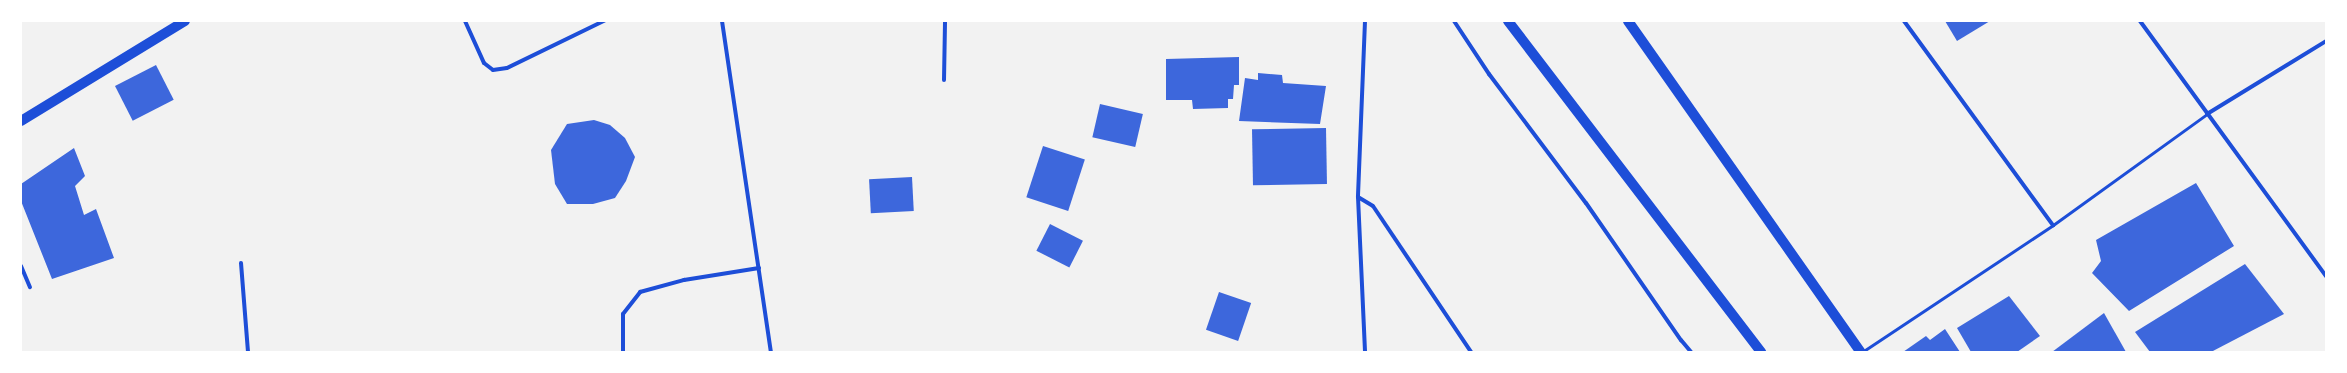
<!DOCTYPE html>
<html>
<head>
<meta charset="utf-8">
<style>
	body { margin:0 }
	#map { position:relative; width:2347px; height:373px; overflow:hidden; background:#f2f2f2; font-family:Inter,sans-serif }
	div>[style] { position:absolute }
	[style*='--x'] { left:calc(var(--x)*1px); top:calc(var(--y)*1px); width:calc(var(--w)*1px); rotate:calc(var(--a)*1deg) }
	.building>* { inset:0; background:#3d67dc; transform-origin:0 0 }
	.service>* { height:3px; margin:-1.5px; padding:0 1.5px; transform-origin:1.5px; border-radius:1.5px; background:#1d4ed8 }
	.minor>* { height:4px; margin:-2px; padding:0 2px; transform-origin:2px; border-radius:2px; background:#1d4ed8 }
	.primary>* { height:10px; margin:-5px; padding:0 5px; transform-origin:5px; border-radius:5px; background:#1d4ed8 }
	span { translate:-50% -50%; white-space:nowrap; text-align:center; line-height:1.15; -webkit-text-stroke:4px #fff; paint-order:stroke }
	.frame { position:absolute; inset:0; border:22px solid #fff; pointer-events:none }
</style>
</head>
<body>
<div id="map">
	<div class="building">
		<div style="clip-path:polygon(1945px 21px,1990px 21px,1957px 41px)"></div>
		<div style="clip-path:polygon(1239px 57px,1239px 85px,1234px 85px,1233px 99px,1228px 99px,1228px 108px,1193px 109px,1192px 100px,1166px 100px,1166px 59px)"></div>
		<div style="left:156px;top:65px;width:39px;height:46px;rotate:63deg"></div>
		<div style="clip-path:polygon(1258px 73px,1282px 75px,1283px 83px,1326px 86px,1320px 124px,1239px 121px,1245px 78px,1258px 80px)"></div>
		<div style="left:1100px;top:104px;width:44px;height:34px;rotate:13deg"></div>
		<div style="clip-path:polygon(594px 120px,610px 125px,625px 138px,635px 157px,626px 181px,615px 198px,593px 204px,567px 204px,555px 184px,551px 150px,567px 124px)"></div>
		<div style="left:1326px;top:128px;width:56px;height:74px;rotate:89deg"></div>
		<div style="left:1043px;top:146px;width:44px;height:54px;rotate:18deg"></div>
		<div style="clip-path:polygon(74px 148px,85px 176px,75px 186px,84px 215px,96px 209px,114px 258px,52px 279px,21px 201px,21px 184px)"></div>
		<div style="left:912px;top:177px;width:34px;height:43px;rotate:87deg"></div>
		<div style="clip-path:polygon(2196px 183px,2234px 246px,2129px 311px,2092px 273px,2101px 261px,2096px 240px)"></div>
		<div style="left:1050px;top:224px;width:37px;height:30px;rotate:27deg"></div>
		<div style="clip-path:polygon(2245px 264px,2284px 314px,2211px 352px,2150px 352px,2135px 332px)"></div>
		<div style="left:1219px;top:292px;width:34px;height:40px;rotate:19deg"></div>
		<div style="clip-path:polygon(2009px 296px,2040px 336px,2017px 352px,1971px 352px,1957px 328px)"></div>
		<div style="clip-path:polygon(2104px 313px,2126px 352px,2052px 352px)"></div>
		<div style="clip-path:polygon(1945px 329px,1960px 352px,1903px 352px,1926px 336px,1930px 340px)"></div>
	</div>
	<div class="service">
		<div style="--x:1862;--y:352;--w:229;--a:-33.6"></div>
		<div style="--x:2053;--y:225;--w:190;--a:-35.8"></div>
	</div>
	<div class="minor">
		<div style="--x:465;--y:21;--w:46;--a:65.7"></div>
		<div style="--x:484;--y:63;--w:11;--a:38"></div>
		<div style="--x:493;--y:70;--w:14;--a:-8"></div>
		<div style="--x:507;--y:68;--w:108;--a:-25.9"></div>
		<div style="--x:722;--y:21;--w:335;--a:81.6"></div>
		<div style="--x:1365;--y:21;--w:176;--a:92.3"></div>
		<div style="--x:1358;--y:197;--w:155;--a:87.4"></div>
		<div style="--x:1454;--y:21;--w:64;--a:56.6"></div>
		<div style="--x:1489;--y:74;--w:161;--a:53.1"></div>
		<div style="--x:1586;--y:203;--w:167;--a:55.3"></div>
		<div style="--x:1681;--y:340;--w:16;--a:50"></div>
		<div style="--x:1904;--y:21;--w:253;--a:53.9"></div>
		<div style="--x:2140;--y:21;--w:316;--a:53.9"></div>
		<div style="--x:944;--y:80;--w:59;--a:-89"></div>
		<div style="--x:2207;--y:114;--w:140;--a:-31.5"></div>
		<div style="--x:1358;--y:197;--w:17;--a:31"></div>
		<div style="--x:1373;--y:206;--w:176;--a:56.1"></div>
		<div style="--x:241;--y:263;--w:89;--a:85.5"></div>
		<div style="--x:21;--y:266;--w:23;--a:67"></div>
		<div style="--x:623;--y:352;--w:38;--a:-90"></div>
		<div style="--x:623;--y:314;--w:28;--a:-52"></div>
		<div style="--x:640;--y:292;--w:46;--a:-15.3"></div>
		<div style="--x:684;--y:280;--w:76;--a:-9.1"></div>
	</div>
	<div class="primary">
		<div style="--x:1508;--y:21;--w:417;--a:52.6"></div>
		<div style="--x:1628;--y:21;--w:405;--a:54.9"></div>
		<div style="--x:21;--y:121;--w:192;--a:-31.4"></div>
	</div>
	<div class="frame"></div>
</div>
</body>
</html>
